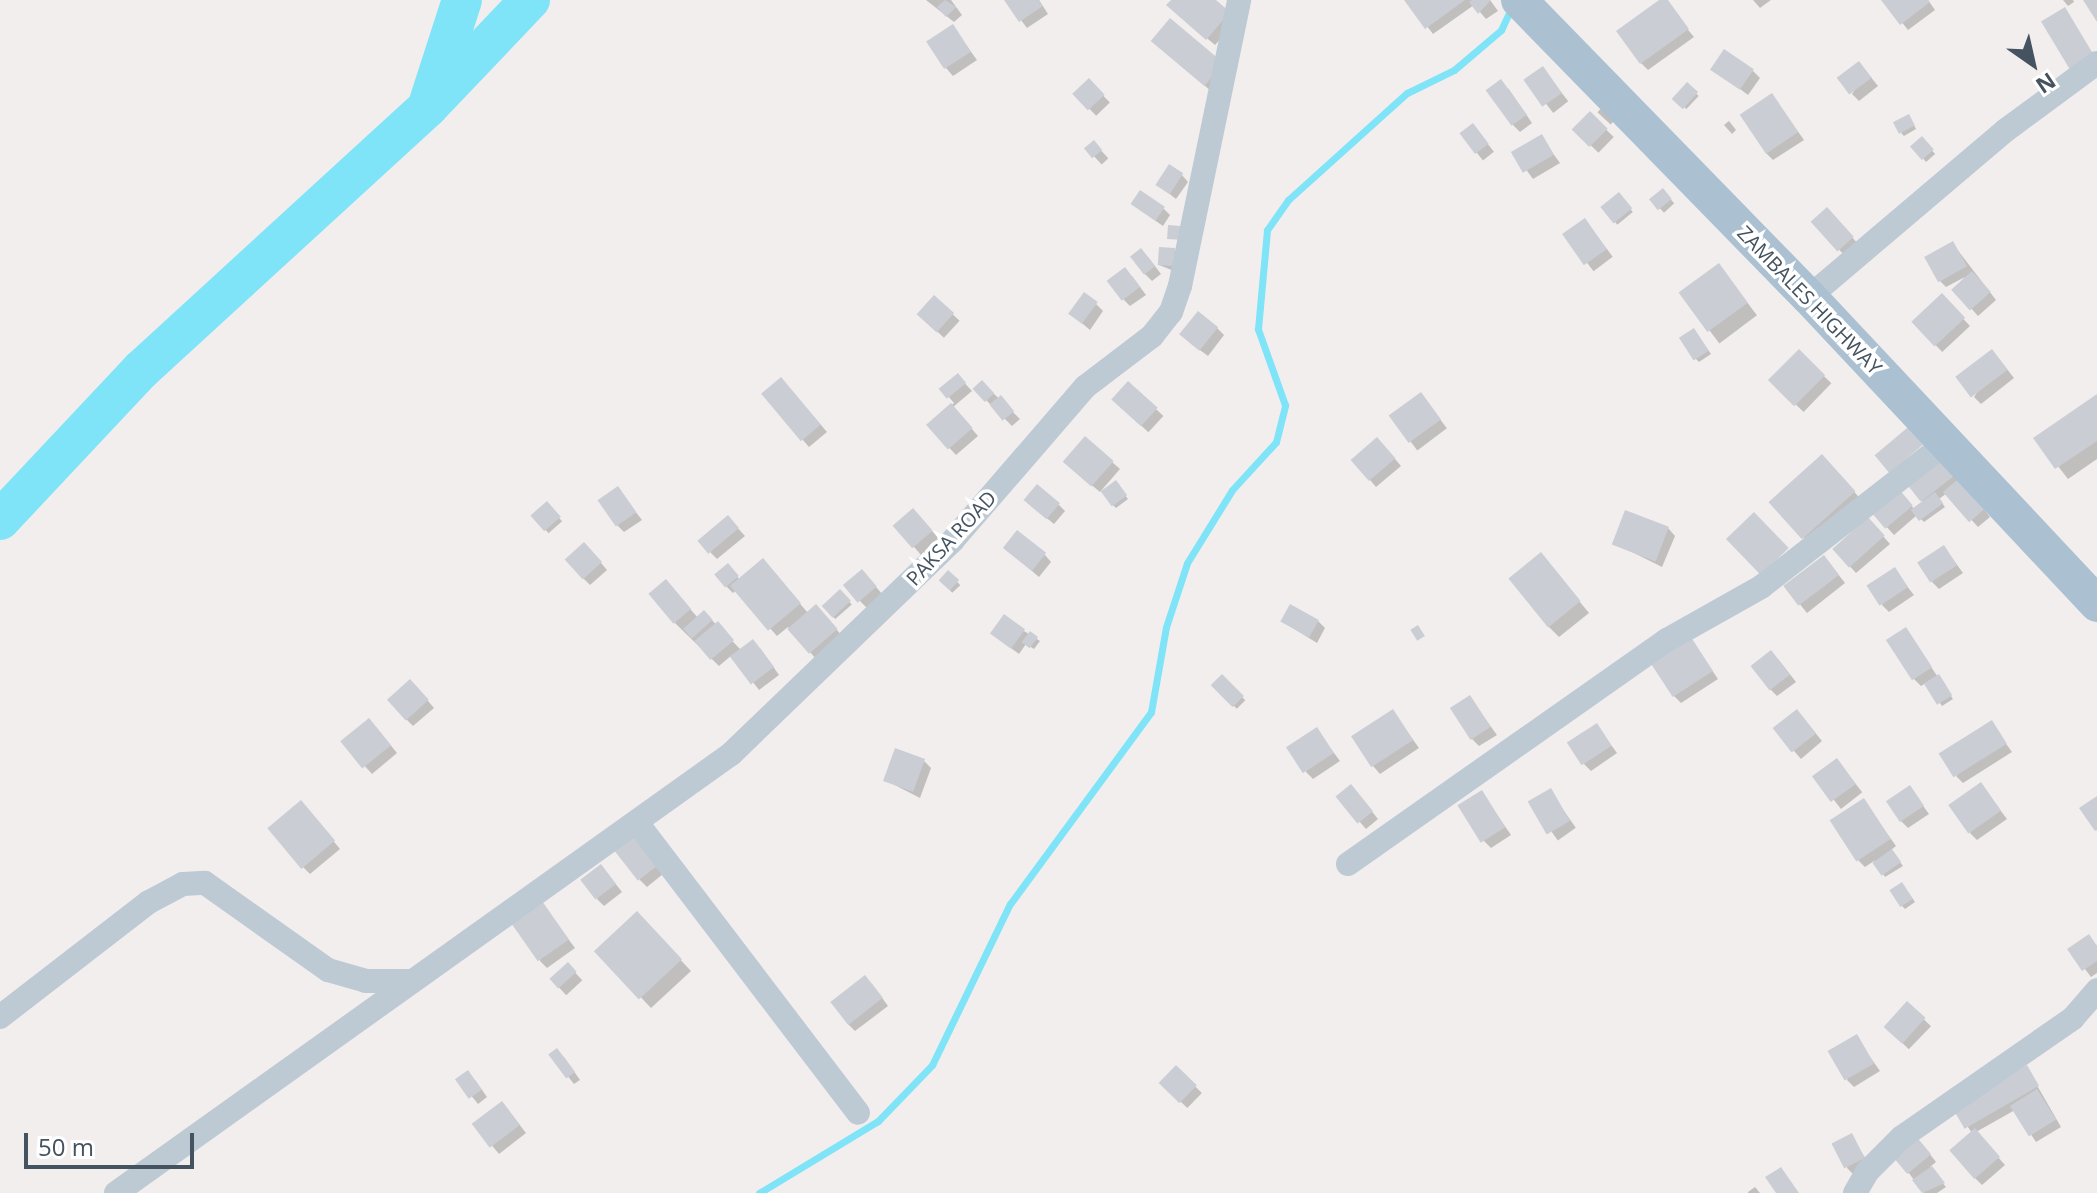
<!DOCTYPE html>
<html>
<head>
<meta charset="utf-8">
<style>
	body { margin:0 }
	#map { position:relative; width:2097px; height:1193px; overflow:hidden; background:#f2eeee; font-family:"Open Sans",sans-serif }
	div>[style] { position:absolute }
	[style*='--x'] { left:calc(var(--x)*1px); top:calc(var(--y)*1px); width:calc(var(--w)*1px); rotate:calc(var(--a)*1deg) }
	.shadow>* { inset:0; background:#0003; transform-origin:0 0 }
	.stream>* { height:7px; margin:-3.5px; padding:0 3.5px; transform-origin:3.5px; border-radius:3.5px; background:#7fe4f7 }
	.river>* { height:40px; margin:-20px; padding:0 20px; transform-origin:20px; border-radius:20px; background:#7fe4f7 }
	.building>* { inset:0; background:#caced4; transform-origin:0 0 }
	.minor>* { height:24px; margin:-12px; padding:0 12px; transform-origin:12px; border-radius:12px; background:#bdcad3 }
	.primary>* { height:36px; margin:-18px; padding:0 18px; transform-origin:18px; border-radius:18px; background:#abc0d1 }
	span { translate:-50% -50%; white-space:nowrap; text-align:center; line-height:1.15; -webkit-text-stroke:7px #fff; paint-order:stroke }
	.street-label { font-size:20px; color:#44535f }
	.north { position:absolute; left:1993px; top:24px; width:80px; height:80px; -webkit-text-stroke:6px #fff; paint-order:stroke; rotate:146deg; font-size:22px; font-weight:700; line-height:32px; text-align:center; color:#44535f }
	.north::after { content:''; display:block; margin:auto; width:28px; height:36px; background:#44535f; clip-path:polygon(50% 0,100% 100%,50% 72%,0 100%) }
	.scale { position:absolute; left:24px; top:1133px; width:170px; height:36px; box-sizing:border-box; border:4px solid #44535f; border-top:0; padding-left:10px; font-size:24px; line-height:28px; white-space:nowrap; color:#44535f; -webkit-text-stroke:6px #fff; paint-order:stroke }
</style>
</head>
<body>
<div id="map">
	<div class="shadow">
		<div style="clip-path:polygon(926px 0,951px 0,962px 15px,954px 22px)"></div>
		<div style="clip-path:polygon(1006px 0,1039px 0,1048px 14px,1027px 28px)"></div>
		<div style="clip-path:polygon(1173px 0,1213px 0,1236px 21px,1215px 45px,1176px 12px)"></div>
		<div style="clip-path:polygon(1407px 0,1490px 0,1498px 11px,1486px 19px,1474px 5px,1433px 34px)"></div>
		<div style="clip-path:polygon(1663px 0,1694px 37px,1648px 70px,1641px 63px)"></div>
		<div style="clip-path:polygon(1753px 0,1771px 0,1760px 8px)"></div>
		<div style="clip-path:polygon(1884px 0,1928px 0,1935px 10px,1908px 30px)"></div>
		<div style="clip-path:polygon(2063px 0,2073px 0,2074px 2px,2068px 6px)"></div>
		<div style="clip-path:polygon(953px 27px,977px 60px,953px 76px,946px 68px)"></div>
		<div style="clip-path:polygon(1161px 48px,1221px 65px,1211px 91px)"></div>
		<div style="left:1543px;top:69px;width:41px;height:19px;rotate:52deg"></div>
		<div style="clip-path:polygon(1714px 69px,1753px 71px,1760px 78px,1748px 95px)"></div>
		<div style="clip-path:polygon(1866px 71px,1878px 86px,1859px 101px,1852px 94px)"></div>
		<div style="left:1089px;top:81px;width:30px;height:19px;rotate:46deg"></div>
		<div style="left:1687px;top:85px;width:16px;height:18px;rotate:43deg"></div>
		<div style="clip-path:polygon(1508px 88px,1532px 123px,1520px 132px,1513px 125px)"></div>
		<div style="clip-path:polygon(1772px 95px,1804px 140px,1773px 160px,1766px 153px)"></div>
		<div style="left:1607px;top:102px;width:18px;height:14px;rotate:43deg"></div>
		<div style="left:1590px;top:114px;width:33px;height:22px;rotate:44deg"></div>
		<div style="clip-path:polygon(1911px 119px,1916px 129px,1904px 136px,1901px 133px)"></div>
		<div style="clip-path:polygon(1729px 121px,1736px 130px,1732px 134px,1724px 125px)"></div>
		<div style="left:1473px;top:125px;width:34px;height:14px;rotate:52deg"></div>
		<div style="clip-path:polygon(1541px 137px,1560px 163px,1533px 179px,1514px 153px)"></div>
		<div style="left:1922px;top:139px;width:20px;height:12px;rotate:49deg"></div>
		<div style="left:1094px;top:143px;width:21px;height:9px;rotate:47deg"></div>
		<div style="clip-path:polygon(1182px 175px,1188px 182px,1176px 199px,1157px 184px)"></div>
		<div style="left:1662px;top:190px;width:18px;height:14px;rotate:47deg"></div>
		<div style="left:1619px;top:195px;width:22px;height:20px;rotate:51deg"></div>
		<div style="clip-path:polygon(1163px 208px,1170px 215px,1163px 226px,1140px 210px)"></div>
		<div style="clip-path:polygon(1834px 217px,1859px 245px,1846px 257px,1813px 222px)"></div>
		<div style="left:1585px;top:220px;width:46px;height:24px;rotate:53deg"></div>
		<div style="clip-path:polygon(1953px 244px,1996px 300px,1978px 316px,1954px 289px,1965px 277px,1946px 287px,1939px 280px)"></div>
		<div style="clip-path:polygon(1174px 250px,1181px 257px,1179px 273px,1159px 265px)"></div>
		<div style="clip-path:polygon(1148px 257px,1161px 274px,1152px 281px,1145px 274px)"></div>
		<div style="left:1719px;top:265px;width:63px;height:47px;rotate:53deg"></div>
		<div style="clip-path:polygon(1132px 276px,1146px 295px,1130px 306px,1123px 299px)"></div>
		<div style="left:1942px;top:296px;width:41px;height:38px;rotate:47deg"></div>
		<div style="left:934px;top:297px;width:35px;height:23px;rotate:43deg"></div>
		<div style="clip-path:polygon(1096px 304px,1103px 311px,1090px 330px,1071px 314px)"></div>
		<div style="clip-path:polygon(1217px 328px,1224px 335px,1208px 356px,1189px 342px)"></div>
		<div style="clip-path:polygon(1697px 334px,1711px 354px,1699px 362px,1696px 359px)"></div>
		<div style="left:1799px;top:352px;width:45px;height:40px;rotate:44deg"></div>
		<div style="clip-path:polygon(1999px 359px,2014px 378px,1981px 404px,1974px 397px)"></div>
		<div style="clip-path:polygon(958px 376px,972px 391px,953px 407px,978px 436px,956px 455px,928px 425px,954px 403px,942px 389px)"></div>
		<div style="left:1129px;top:384px;width:47px;height:22px;rotate:43deg"></div>
		<div style="clip-path:polygon(788px 387px,827px 432px,809px 447px,764px 395px)"></div>
		<div style="clip-path:polygon(975px 389px,989px 389px,1020px 419px,1012px 426px)"></div>
		<div style="left:1421px;top:394px;width:43px;height:37px;rotate:53deg"></div>
		<div style="clip-path:polygon(2097px 396px,2097px 459px,2068px 479px,2036px 438px)"></div>
		<div style="clip-path:polygon(1086px 439px,1120px 469px,1100px 492px,1072px 469px)"></div>
		<div style="clip-path:polygon(1384px 446px,1401px 466px,1376px 487px,1353px 460px)"></div>
		<div style="clip-path:polygon(1943px 456px,1990px 517px,1978px 527px,1947px 493px,1939px 499px,1945px 507px,1924px 522px,1917px 515px,1894px 535px,1873px 512px,1905px 498px,1915px 510px,1924px 503px,1908px 483px)"></div>
		<div style="clip-path:polygon(1833px 468px,1865px 504px,1814px 549px,1771px 502px)"></div>
		<div style="clip-path:polygon(1118px 486px,1128px 499px,1116px 508px,1113px 505px)"></div>
		<div style="clip-path:polygon(618px 489px,642px 520px,624px 532px,617px 525px)"></div>
		<div style="left:547px;top:504px;width:23px;height:18px;rotate:49deg"></div>
		<div style="clip-path:polygon(1058px 504px,1065px 511px,1054px 524px,1033px 507px)"></div>
		<div style="clip-path:polygon(920px 517px,939px 539px,921px 555px,896px 526px)"></div>
		<div style="clip-path:polygon(735px 525px,745px 536px,717px 559px,710px 552px)"></div>
		<div style="clip-path:polygon(1875px 527px,1890px 544px,1856px 573px,1834px 549px)"></div>
		<div style="clip-path:polygon(1668px 528px,1675px 536px,1662px 567px,1614px 543px)"></div>
		<div style="clip-path:polygon(1944px 547px,1963px 573px,1939px 589px,1932px 582px)"></div>
		<div style="clip-path:polygon(591px 551px,607px 570px,590px 585px,583px 578px)"></div>
		<div style="clip-path:polygon(1012px 554px,1045px 555px,1051px 562px,1039px 577px)"></div>
		<div style="clip-path:polygon(1541px 555px,1589px 613px,1559px 637px,1548px 626px)"></div>
		<div style="clip-path:polygon(1830px 564px,1845px 583px,1807px 613px,1786px 587px)"></div>
		<div style="clip-path:polygon(728px 566px,740px 580px,769px 568px,808px 613px,823px 614px,843px 637px,817px 660px,788px 627px,777px 636px,736px 590px,733px 593px,726px 586px)"></div>
		<div style="clip-path:polygon(1894px 570px,1914px 595px,1889px 612px,1882px 605px)"></div>
		<div style="left:948px;top:572px;width:18px;height:11px;rotate:47deg"></div>
		<div style="clip-path:polygon(869px 579px,883px 595px,867px 608px,860px 601px)"></div>
		<div style="clip-path:polygon(672px 588px,698px 618px,704px 612px,741px 650px,760px 648px,779px 675px,759px 690px,732px 655px,719px 666px,675px 623px)"></div>
		<div style="left:840px;top:591px;width:18px;height:22px;rotate:49deg"></div>
		<div style="clip-path:polygon(1318px 621px,1325px 628px,1317px 643px,1283px 622px)"></div>
		<div style="clip-path:polygon(1905px 629px,1953px 699px,1942px 706px,1926px 683px,1921px 686px,1914px 679px)"></div>
		<div style="clip-path:polygon(1024px 631px,1040px 641px,1034px 649px,1026px 644px,1019px 654px,1000px 640px)"></div>
		<div style="clip-path:polygon(1689px 637px,1718px 679px,1681px 703px,1674px 696px)"></div>
		<div style="clip-path:polygon(1778px 659px,1796px 682px,1777px 696px,1770px 689px)"></div>
		<div style="left:1222px;top:677px;width:33px;height:12px;rotate:45deg"></div>
		<div style="clip-path:polygon(417px 688px,434px 708px,413px 726px,406px 719px)"></div>
		<div style="clip-path:polygon(1470px 698px,1497px 735px,1479px 746px,1472px 739px)"></div>
		<div style="clip-path:polygon(1393px 712px,1419px 748px,1380px 774px,1373px 766px)"></div>
		<div style="clip-path:polygon(1804px 719px,1822px 741px,1801px 759px,1775px 729px)"></div>
		<div style="clip-path:polygon(1991px 723px,2012px 752px,1963px 783px,1956px 776px)"></div>
		<div style="clip-path:polygon(1597px 726px,1617px 753px,1591px 771px,1584px 764px)"></div>
		<div style="clip-path:polygon(376px 727px,397px 753px,372px 774px,343px 742px)"></div>
		<div style="clip-path:polygon(1317px 730px,1340px 761px,1313px 779px,1306px 772px)"></div>
		<div style="left:1837px;top:760px;width:41px;height:27px;rotate:52deg"></div>
		<div style="clip-path:polygon(924px 761px,931px 768px,920px 798px,885px 780px)"></div>
		<div style="clip-path:polygon(1981px 785px,2007px 819px,1977px 840px,1970px 833px)"></div>
		<div style="clip-path:polygon(1910px 788px,1929px 814px,1908px 828px,1901px 821px)"></div>
		<div style="left:1550px;top:791px;width:45px;height:22px;rotate:55deg"></div>
		<div style="clip-path:polygon(1482px 793px,1511px 835px,1491px 848px,1484px 841px)"></div>
		<div style="clip-path:polygon(1358px 794px,1378px 819px,1366px 829px,1338px 797px)"></div>
		<div style="clip-path:polygon(1864px 801px,1896px 846px,1891px 850px,1903px 866px,1885px 877px,1874px 861px,1865px 867px,1858px 860px)"></div>
		<div style="clip-path:polygon(308px 810px,340px 849px,310px 874px,303px 867px)"></div>
		<div style="clip-path:polygon(630px 836px,663px 874px,647px 887px,640px 880px)"></div>
		<div style="clip-path:polygon(607px 873px,622px 892px,604px 906px,597px 899px)"></div>
		<div style="clip-path:polygon(1905px 888px,1915px 902px,1905px 909px,1902px 906px)"></div>
		<div style="clip-path:polygon(542px 904px,575px 948px,547px 968px,540px 961px)"></div>
		<div style="clip-path:polygon(648px 925px,691px 971px,651px 1008px,597px 951px)"></div>
		<div style="clip-path:polygon(2089px 937px,2097px 946px,2097px 973px,2091px 977px,2070px 949px)"></div>
		<div style="left:568px;top:965px;width:21px;height:22px;rotate:47deg"></div>
		<div style="clip-path:polygon(872px 984px,888px 1006px,855px 1031px,848px 1024px)"></div>
		<div style="left:1908px;top:1004px;width:32px;height:32px;rotate:44deg"></div>
		<div style="clip-path:polygon(1856px 1037px,1880px 1071px,1854px 1087px,1847px 1080px)"></div>
		<div style="clip-path:polygon(551px 1055px,564px 1057px,580px 1080px,574px 1084px)"></div>
		<div style="left:1176px;top:1068px;width:36px;height:21px;rotate:44deg"></div>
		<div style="clip-path:polygon(2027px 1068px,2061px 1127px,2036px 1142px,2015px 1110px,1976px 1132px,2005px 1165px,1982px 1185px,1975px 1178px,1972px 1133px,1955px 1108px)"></div>
		<div style="clip-path:polygon(458px 1079px,475px 1080px,487px 1097px,478px 1104px)"></div>
		<div style="clip-path:polygon(509px 1111px,526px 1133px,499px 1154px,475px 1125px)"></div>
		<div style="clip-path:polygon(1851px 1135px,1870px 1166px,1854px 1175px,1847px 1168px)"></div>
		<div style="clip-path:polygon(1922px 1144px,1936px 1162px,1930px 1167px,1946px 1187px,1937px 1193px,1924px 1193px,1908px 1172px)"></div>
		<div style="clip-path:polygon(1755px 1187px,1760px 1193px,1748px 1193px,1748px 1192px)"></div>
	</div>
	<div class="stream">
		<div style="--x:759;--y:1193;--w:139;--a:-31.2"></div>
		<div style="--x:878;--y:1121;--w:78;--a:-46"></div>
		<div style="--x:932;--y:1065;--w:179;--a:-64.2"></div>
		<div style="--x:1010;--y:904;--w:238;--a:-53.7"></div>
		<div style="--x:1151;--y:712;--w:86;--a:-80"></div>
		<div style="--x:1166;--y:627;--w:67;--a:-71.8"></div>
		<div style="--x:1187;--y:563;--w:86;--a:-58.3"></div>
		<div style="--x:1232;--y:490;--w:65;--a:-47.5"></div>
		<div style="--x:1276;--y:442;--w:38;--a:-76"></div>
		<div style="--x:1285;--y:405;--w:81;--a:-109.6"></div>
		<div style="--x:1258;--y:329;--w:99;--a:-84.8"></div>
		<div style="--x:1267;--y:230;--w:37;--a:-55"></div>
		<div style="--x:1288;--y:200;--w:160;--a:-42"></div>
		<div style="--x:1407;--y:93;--w:52;--a:-26.1"></div>
		<div style="--x:1454;--y:70;--w:62;--a:-40.4"></div>
		<div style="--x:1501;--y:30;--w:23;--a:-65"></div>
	</div>
	<div class="river">
		<div style="--x:430;--y:99;--w:104;--a:-72.1"></div>
		<div style="--x:0;--y:520;--w:206;--a:-46.8"></div>
		<div style="--x:141;--y:370;--w:389;--a:-42.5"></div>
		<div style="--x:428;--y:107;--w:148;--a:-46.4"></div>
	</div>
	<div class="building">
		<div style="clip-path:polygon(945px 0,956px 7px,946px 17px,937px 7px)"></div>
		<div style="clip-path:polygon(1004px 0,1038px 0,1043px 6px,1019px 22px)"></div>
		<div style="clip-path:polygon(1171px 0,1216px 0,1230px 12px,1206px 40px,1166px 5px)"></div>
		<div style="clip-path:polygon(1404px 0,1465px 0,1425px 29px)"></div>
		<div style="clip-path:polygon(1491px 0,1478px 14px,1469px 2px,1472px 0)"></div>
		<div style="clip-path:polygon(1659px 0,1668px 0,1689px 29px,1640px 64px,1616px 31px)"></div>
		<div style="clip-path:polygon(1881px 0,1928px 0,1930px 2px,1900px 25px)"></div>
		<div style="clip-path:polygon(2083px 0,2097px 0,2097px 22px)"></div>
		<div style="left:2065px;top:7px;width:55px;height:28px;rotate:59deg"></div>
		<div style="left:1170px;top:18px;width:70px;height:30px;rotate:40deg"></div>
		<div style="left:953px;top:24px;width:33px;height:32px;rotate:57deg"></div>
		<div style="left:1724px;top:49px;width:36px;height:25px;rotate:34deg"></div>
		<div style="left:1859px;top:61px;width:21px;height:28px;rotate:53deg"></div>
		<div style="left:1543px;top:66px;width:33px;height:24px;rotate:55deg"></div>
		<div style="left:1089px;top:78px;width:23px;height:23px;rotate:47deg"></div>
		<div style="left:1501px;top:79px;width:44px;height:19px;rotate:54deg"></div>
		<div style="left:1687px;top:82px;width:15px;height:23px;rotate:42deg"></div>
		<div style="left:1772px;top:93px;width:47px;height:39px;rotate:56deg"></div>
		<div style="left:1590px;top:111px;width:25px;height:26px;rotate:45deg"></div>
		<div style="left:1909px;top:114px;width:13px;height:18px;rotate:63deg"></div>
		<div style="left:1473px;top:123px;width:26px;height:17px;rotate:53deg"></div>
		<div style="left:1542px;top:134px;width:24px;height:36px;rotate:60deg"></div>
		<div style="left:1922px;top:136px;width:18px;height:16px;rotate:49deg"></div>
		<div style="left:1094px;top:140px;width:13px;height:13px;rotate:51deg"></div>
		<div style="left:1169px;top:164px;width:17px;height:25px;rotate:33deg"></div>
		<div style="left:1663px;top:188px;width:14px;height:18px;rotate:51deg"></div>
		<div style="left:1140px;top:190px;width:30px;height:17px;rotate:34deg"></div>
		<div style="left:1619px;top:192px;width:21px;height:24px;rotate:51deg"></div>
		<div style="left:1827px;top:207px;width:40px;height:22px;rotate:48deg"></div>
		<div style="left:1585px;top:218px;width:38px;height:28px;rotate:55deg"></div>
		<div style="left:1168px;top:225px;width:13px;height:14px;rotate:4deg"></div>
		<div style="left:1953px;top:241px;width:29px;height:33px;rotate:61deg"></div>
		<div style="left:1159px;top:247px;width:16px;height:18px;rotate:4deg"></div>
		<div style="left:1141px;top:248px;width:23px;height:14px;rotate:52deg"></div>
		<div style="left:1719px;top:263px;width:49px;height:50px;rotate:54deg"></div>
		<div style="left:1125px;top:267px;width:25px;height:23px;rotate:53deg"></div>
		<div style="left:1972px;top:271px;width:28px;height:28px;rotate:48deg"></div>
		<div style="left:1084px;top:292px;width:17px;height:27px;rotate:36deg"></div>
		<div style="left:1942px;top:293px;width:34px;height:42px;rotate:47deg"></div>
		<div style="left:934px;top:295px;width:27px;height:26px;rotate:42deg"></div>
		<div style="left:1198px;top:311px;width:26px;height:30px;rotate:39deg"></div>
		<div style="left:1694px;top:328px;width:27px;height:18px;rotate:57deg"></div>
		<div style="left:1799px;top:349px;width:37px;height:44px;rotate:45deg"></div>
		<div style="left:1992px;top:349px;width:26px;height:46px;rotate:53deg"></div>
		<div style="left:958px;top:373px;width:13px;height:25px;rotate:51deg"></div>
		<div style="left:781px;top:377px;width:62px;height:26px;rotate:50deg"></div>
		<div style="left:982px;top:380px;width:18px;height:13px;rotate:47deg"></div>
		<div style="left:1128px;top:381px;width:40px;height:25px;rotate:42deg"></div>
		<div style="left:1421px;top:392px;width:34px;height:40px;rotate:54deg"></div>
		<div style="clip-path:polygon(2097px 394px,2097px 441px,2055px 469px,2033px 438px)"></div>
		<div style="left:1001px;top:395px;width:21px;height:15px;rotate:51deg"></div>
		<div style="left:951px;top:403px;width:33px;height:33px;rotate:49deg"></div>
		<div style="left:1919px;top:418px;width:23px;height:58px;rotate:50deg"></div>
		<div style="left:1085px;top:436px;width:38px;height:34px;rotate:41deg"></div>
		<div style="left:1377px;top:437px;width:28px;height:35px;rotate:49deg"></div>
		<div style="left:1822px;top:454px;width:50px;height:72px;rotate:48deg"></div>
		<div style="left:1943px;top:454px;width:24px;height:47px;rotate:52deg"></div>
		<div style="left:1958px;top:479px;width:40px;height:20px;rotate:49deg"></div>
		<div style="left:1116px;top:480px;width:19px;height:19px;rotate:54deg"></div>
		<div style="left:1037px;top:484px;width:30px;height:21px;rotate:40deg"></div>
		<div style="left:618px;top:486px;width:32px;height:25px;rotate:55deg"></div>
		<div style="left:1898px;top:488px;width:23px;height:36px;rotate:50deg"></div>
		<div style="left:1935px;top:492px;width:14px;height:30px;rotate:54deg"></div>
		<div style="left:547px;top:501px;width:21px;height:22px;rotate:49deg"></div>
		<div style="left:913px;top:508px;width:30px;height:27px;rotate:49deg"></div>
		<div style="left:1625px;top:510px;width:47px;height:37px;rotate:21deg"></div>
		<div style="left:1754px;top:512px;width:50px;height:39px;rotate:46deg"></div>
		<div style="left:728px;top:515px;width:17px;height:40px;rotate:50deg"></div>
		<div style="left:1868px;top:517px;width:25px;height:48px;rotate:48deg"></div>
		<div style="left:1017px;top:530px;width:37px;height:23px;rotate:38deg"></div>
		<div style="left:584px;top:542px;width:27px;height:26px;rotate:48deg"></div>
		<div style="left:1944px;top:545px;width:24px;height:32px;rotate:57deg"></div>
		<div style="left:1541px;top:552px;width:63px;height:42px;rotate:51deg"></div>
		<div style="left:1824px;top:555px;width:25px;height:51px;rotate:53deg"></div>
		<div style="left:763px;top:558px;width:59px;height:43px;rotate:50deg"></div>
		<div style="left:728px;top:563px;width:17px;height:18px;rotate:50deg"></div>
		<div style="left:1895px;top:567px;width:24px;height:34px;rotate:57deg"></div>
		<div style="left:862px;top:569px;width:23px;height:25px;rotate:50deg"></div>
		<div style="left:948px;top:570px;width:15px;height:14px;rotate:42deg"></div>
		<div style="left:666px;top:579px;width:39px;height:23px;rotate:50deg"></div>
		<div style="left:840px;top:589px;width:16px;height:25px;rotate:47deg"></div>
		<div style="left:816px;top:604px;width:33px;height:38px;rotate:49deg"></div>
		<div style="left:1290px;top:604px;width:33px;height:20px;rotate:29deg"></div>
		<div style="left:704px;top:610px;width:13px;height:28px;rotate:48deg"></div>
		<div style="left:1004px;top:614px;width:26px;height:24px;rotate:36deg"></div>
		<div style="left:718px;top:621px;width:25px;height:31px;rotate:50deg"></div>
		<div style="left:1418px;top:625px;width:13px;height:9px;rotate:58deg"></div>
		<div style="left:1906px;top:627px;width:48px;height:24px;rotate:57deg"></div>
		<div style="left:1030px;top:631px;width:10px;height:14px;rotate:37deg"></div>
		<div style="left:1689px;top:634px;width:44px;height:48px;rotate:57deg"></div>
		<div style="left:753px;top:639px;width:35px;height:29px;rotate:53deg"></div>
		<div style="left:1771px;top:650px;width:31px;height:26px;rotate:52deg"></div>
		<div style="left:1222px;top:674px;width:31px;height:16px;rotate:45deg"></div>
		<div style="left:1939px;top:674px;width:25px;height:18px;rotate:58deg"></div>
		<div style="left:410px;top:679px;width:28px;height:31px;rotate:48deg"></div>
		<div style="left:1470px;top:695px;width:38px;height:24px;rotate:57deg"></div>
		<div style="left:1393px;top:709px;width:37px;height:50px;rotate:57deg"></div>
		<div style="left:1797px;top:709px;width:31px;height:31px;rotate:52deg"></div>
		<div style="left:369px;top:718px;width:35px;height:37px;rotate:51deg"></div>
		<div style="left:1992px;top:720px;width:28px;height:63px;rotate:58deg"></div>
		<div style="left:1597px;top:723px;width:27px;height:36px;rotate:57deg"></div>
		<div style="left:1317px;top:727px;width:31px;height:37px;rotate:57deg"></div>
		<div style="left:895px;top:748px;width:32px;height:35px;rotate:20deg"></div>
		<div style="left:1837px;top:758px;width:32px;height:31px;rotate:54deg"></div>
		<div style="left:1981px;top:782px;width:35px;height:40px;rotate:55deg"></div>
		<div style="left:1351px;top:784px;width:35px;height:20px;rotate:51deg"></div>
		<div style="left:1910px;top:785px;width:25px;height:29px;rotate:56deg"></div>
		<div style="left:1551px;top:788px;width:38px;height:27px;rotate:60deg"></div>
		<div style="left:1482px;top:790px;width:44px;height:29px;rotate:58deg"></div>
		<div style="clip-path:polygon(2097px 796px,2097px 830px,2095px 831px,2079px 808px)"></div>
		<div style="left:1864px;top:798px;width:49px;height:41px;rotate:57deg"></div>
		<div style="left:301px;top:800px;width:53px;height:44px;rotate:50deg"></div>
		<div style="left:631px;top:833px;width:42px;height:24px;rotate:52deg"></div>
		<div style="left:1892px;top:849px;width:16px;height:24px;rotate:55deg"></div>
		<div style="left:601px;top:864px;width:25px;height:26px;rotate:53deg"></div>
		<div style="left:1902px;top:882px;width:20px;height:15px;rotate:57deg"></div>
		<div style="left:542px;top:901px;width:47px;height:38px;rotate:55deg"></div>
		<div style="left:637px;top:911px;width:66px;height:59px;rotate:47deg"></div>
		<div style="clip-path:polygon(2089px 934px,2097px 946px,2097px 961px,2082px 971px,2067px 949px)"></div>
		<div style="left:568px;top:962px;width:13px;height:25px;rotate:48deg"></div>
		<div style="left:865px;top:975px;width:29px;height:44px;rotate:52deg"></div>
		<div style="left:1907px;top:1001px;width:25px;height:35px;rotate:42deg"></div>
		<div style="left:1857px;top:1034px;width:34px;height:34px;rotate:60deg"></div>
		<div style="left:557px;top:1048px;width:30px;height:11px;rotate:53deg"></div>
		<div style="left:1176px;top:1065px;width:29px;height:25px;rotate:44deg"></div>
		<div style="left:2027px;top:1065px;width:24px;height:86px;rotate:60deg"></div>
		<div style="left:468px;top:1070px;width:24px;height:16px;rotate:55deg"></div>
		<div style="left:2037px;top:1089px;width:36px;height:32px;rotate:58deg"></div>
		<div style="left:502px;top:1101px;width:30px;height:38px;rotate:53deg"></div>
		<div style="left:1975px;top:1128px;width:38px;height:34px;rotate:49deg"></div>
		<div style="left:1852px;top:1133px;width:28px;height:23px;rotate:63deg"></div>
		<div style="left:1915px;top:1135px;width:25px;height:31px;rotate:50deg"></div>
		<div style="clip-path:polygon(1932px 1166px,1945px 1183px,1922px 1193px,1912px 1180px)"></div>
		<div style="clip-path:polygon(1781px 1167px,1799px 1193px,1776px 1193px,1765px 1177px)"></div>
	</div>
	<div class="minor">
		<div style="--x:1809;--y:297;--w:258;--a:-40.3"></div>
		<div style="--x:2006;--y:130;--w:113;--a:-36.4"></div>
		<div style="--x:638;--y:824;--w:363;--a:52.7"></div>
		<div style="--x:1348;--y:864;--w:390;--a:-35.1"></div>
		<div style="--x:1667;--y:640;--w:108;--a:-29.4"></div>
		<div style="--x:1761;--y:587;--w:234;--a:-37.9"></div>
		<div style="--x:0;--y:1017;--w:188;--a:-37.7"></div>
		<div style="--x:149;--y:902;--w:38;--a:-28"></div>
		<div style="--x:183;--y:884;--w:22;--a:-3"></div>
		<div style="--x:205;--y:883;--w:151;--a:35.3"></div>
		<div style="--x:328;--y:970;--w:40;--a:16"></div>
		<div style="--x:366;--y:981;--w:46;--a:0"></div>
		<div style="--x:116;--y:1193;--w:756;--a:-35.52"></div>
		<div style="--x:731;--y:754;--w:308;--a:-43.9"></div>
		<div style="--x:953;--y:540;--w:202;--a:-49.2"></div>
		<div style="--x:1085;--y:387;--w:84;--a:-37.3"></div>
		<div style="--x:1152;--y:336;--w:31;--a:-52"></div>
		<div style="--x:1171;--y:312;--w:28;--a:-71"></div>
		<div style="--x:1180;--y:286;--w:292;--a:-78.3"></div>
		<div style="--x:1855;--y:1193;--w:24;--a:-60"></div>
		<div style="--x:1867;--y:1172;--w:49;--a:-45"></div>
		<div style="--x:1902;--y:1137;--w:208;--a:-34.8"></div>
		<div style="--x:2073;--y:1018;--w:37;--a:-49"></div>
	</div>
	<div class="primary">
		<div style="--x:1519;--y:0;--w:415;--a:45.7"></div>
		<div style="--x:1809;--y:297;--w:421;--a:46.8"></div>
	</div>
	<div class="street-label">
		<span style="left:1810px;top:300px;rotate:46deg">ZAMBALES HIGHWAY</span>
		<span style="left:951px;top:538px;rotate:-47deg">PAKSA ROAD</span>
	</div>
	<div class="north">N</div>
	<div class="scale">50 m</div>
</div>
</body>
</html>
